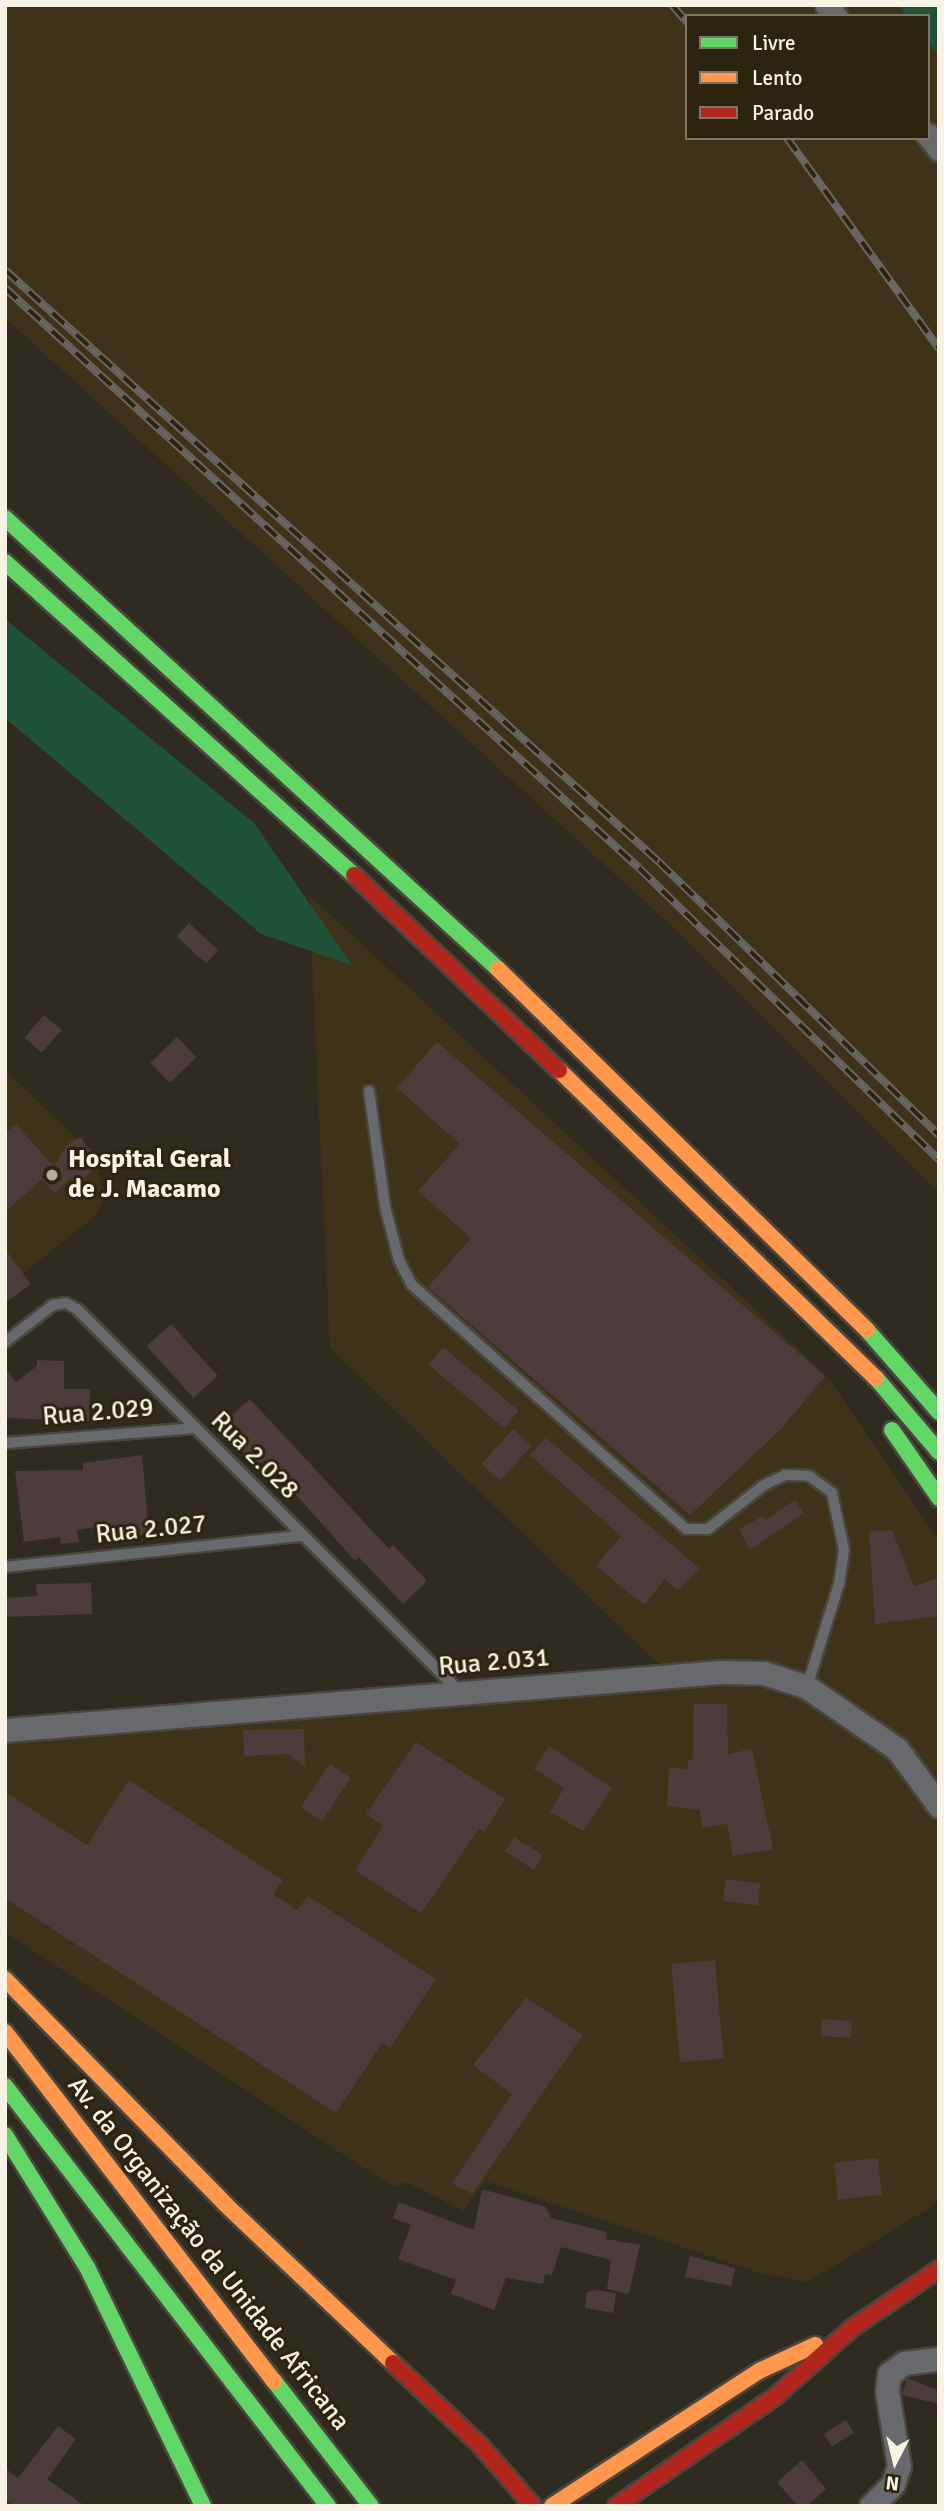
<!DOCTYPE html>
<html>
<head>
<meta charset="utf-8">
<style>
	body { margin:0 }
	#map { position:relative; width:944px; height:2511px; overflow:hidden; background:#302b20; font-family:Signika,sans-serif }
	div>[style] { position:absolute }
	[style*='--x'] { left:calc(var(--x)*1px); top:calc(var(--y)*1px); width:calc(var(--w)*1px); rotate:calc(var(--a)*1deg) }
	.built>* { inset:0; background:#3e3318 }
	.green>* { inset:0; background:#1f5238 }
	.building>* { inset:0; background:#4c3c3c; transform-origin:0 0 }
	.roads { filter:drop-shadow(2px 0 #4a463d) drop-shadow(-2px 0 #4a463d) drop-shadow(0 2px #4a463d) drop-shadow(0 -2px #4a463d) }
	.lane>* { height:10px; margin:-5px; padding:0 5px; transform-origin:5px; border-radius:5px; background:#67696d }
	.street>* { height:23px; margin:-11.5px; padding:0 11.5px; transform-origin:11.5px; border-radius:11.5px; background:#67696d }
	.fast>* { height:16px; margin:-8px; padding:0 8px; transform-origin:8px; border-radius:8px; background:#63d668 }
	.slow>* { height:16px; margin:-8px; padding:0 8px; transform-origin:8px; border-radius:8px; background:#ff974d }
	.jam>* { height:16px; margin:-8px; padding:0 8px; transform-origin:8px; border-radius:8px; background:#b3261e }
	.rail>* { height:8px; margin-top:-4px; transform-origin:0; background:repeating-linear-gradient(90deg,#2d240f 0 16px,#676663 0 32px); box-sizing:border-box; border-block:2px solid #676663 }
	.dots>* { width:19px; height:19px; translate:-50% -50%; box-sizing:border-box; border:4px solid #2d240f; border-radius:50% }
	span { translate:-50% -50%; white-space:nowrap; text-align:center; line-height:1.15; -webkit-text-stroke:6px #2d240f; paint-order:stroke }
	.poi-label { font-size:26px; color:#f9f3e6; font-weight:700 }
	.left { translate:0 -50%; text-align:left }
	.street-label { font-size:26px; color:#f9f3e6 }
	.frame { position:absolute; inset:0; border:7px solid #f9f3e6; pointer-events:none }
	.legend { position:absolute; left:685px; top:14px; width:245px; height:126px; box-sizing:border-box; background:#2d240f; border:2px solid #7f7765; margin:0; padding:9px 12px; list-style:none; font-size:21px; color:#f9f3e6 }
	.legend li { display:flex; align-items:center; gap:14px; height:35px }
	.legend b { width:35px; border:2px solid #7f7765 }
	.north { position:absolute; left:860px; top:2427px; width:70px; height:70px; -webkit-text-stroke:5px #2d240f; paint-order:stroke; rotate:187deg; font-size:19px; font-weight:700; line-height:28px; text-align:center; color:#f9f3e6 }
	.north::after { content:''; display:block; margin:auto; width:24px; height:32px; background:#f9f3e6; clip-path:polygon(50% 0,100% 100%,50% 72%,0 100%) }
</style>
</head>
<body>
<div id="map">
	<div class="built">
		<div style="clip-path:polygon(5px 5px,899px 5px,907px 16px,687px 16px,687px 138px,928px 138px,928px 42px,939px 56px,939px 1192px,686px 939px,5px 318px)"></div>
		<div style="clip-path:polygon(309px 895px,828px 1377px,939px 1541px,939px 2202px,808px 2282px,760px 2273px,486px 2181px,463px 2211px,406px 2182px,393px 2187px,5px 1932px,5px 1739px,468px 1699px,682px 1687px,330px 1348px)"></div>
		<div style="clip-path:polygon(5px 1070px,94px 1155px,105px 1196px,96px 1215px,5px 1288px)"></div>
	</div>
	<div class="green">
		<div style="clip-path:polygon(899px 5px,939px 5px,939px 56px,928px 42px,928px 16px,907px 16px)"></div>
		<div style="clip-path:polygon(5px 619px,254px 823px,352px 965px,261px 934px,5px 718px)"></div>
	</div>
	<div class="building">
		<div style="left:189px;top:923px;width:40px;height:18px;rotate:43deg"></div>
		<div style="left:44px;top:1015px;width:23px;height:30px;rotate:41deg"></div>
		<div style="left:177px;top:1037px;width:28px;height:37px;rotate:46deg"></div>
		<div style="clip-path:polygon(437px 1042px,825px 1376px,782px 1428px,690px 1515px,428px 1287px,471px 1238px,418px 1191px,460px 1144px,397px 1088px)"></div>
		<div style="clip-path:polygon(16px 1124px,54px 1167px,67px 1145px,80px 1137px,101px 1164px,77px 1183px,72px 1177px,54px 1193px,42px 1179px,5px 1212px,5px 1133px)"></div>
		<div style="clip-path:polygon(5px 1249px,31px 1284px,5px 1303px)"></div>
		<div style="left:171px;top:1324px;width:70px;height:33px;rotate:48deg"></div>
		<div style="left:443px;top:1347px;width:99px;height:23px;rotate:40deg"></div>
		<div style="clip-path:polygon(37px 1360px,64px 1361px,64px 1389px,90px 1389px,89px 1421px,5px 1418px,5px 1367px,16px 1382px,37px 1366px)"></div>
		<div style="clip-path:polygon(250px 1399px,389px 1549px,393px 1545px,427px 1581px,403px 1604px,359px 1557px,355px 1561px,265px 1460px,256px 1468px,220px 1426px)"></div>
		<div style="left:513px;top:1429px;width:25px;height:47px;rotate:42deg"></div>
		<div style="clip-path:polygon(546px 1438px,699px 1568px,678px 1591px,665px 1579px,644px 1605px,596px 1566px,621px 1536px,530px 1455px)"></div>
		<div style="clip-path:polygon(142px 1455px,149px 1534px,111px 1539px,110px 1525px,77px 1530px,79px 1542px,61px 1544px,60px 1537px,24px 1542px,15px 1471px,83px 1470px,83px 1463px)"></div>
		<div style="clip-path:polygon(795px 1500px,804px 1513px,750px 1550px,739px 1529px,763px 1516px,765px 1520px)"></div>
		<div style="clip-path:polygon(892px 1530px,914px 1586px,939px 1578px,939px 1616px,875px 1624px,869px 1531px)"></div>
		<div style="clip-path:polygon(91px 1583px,92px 1614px,5px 1617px,5px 1598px,37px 1596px,36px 1584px)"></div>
		<div style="clip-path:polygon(694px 1704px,727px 1704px,728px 1754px,752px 1749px,773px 1849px,733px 1856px,727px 1824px,702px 1827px,700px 1810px,667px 1806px,669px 1767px,689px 1769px,687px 1760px,693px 1760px)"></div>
		<div style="clip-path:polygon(304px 1729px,305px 1766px,287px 1754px,244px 1756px,243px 1730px)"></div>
		<div style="clip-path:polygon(416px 1742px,505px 1799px,484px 1832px,479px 1829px,421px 1913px,355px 1870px,383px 1826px,366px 1814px)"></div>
		<div style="clip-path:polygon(549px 1746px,612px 1788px,583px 1831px,550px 1812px,564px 1788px,534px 1769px)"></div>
		<div style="left:330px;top:1764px;width:25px;height:52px;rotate:34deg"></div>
		<div style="clip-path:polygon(129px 1780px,283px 1880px,273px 1894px,297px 1910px,308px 1896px,436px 1979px,390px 2048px,382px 2043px,336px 2113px,5px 1898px,5px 1792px,87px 1845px)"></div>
		<div style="left:514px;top:1837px;width:34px;height:17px;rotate:32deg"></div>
		<div style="left:726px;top:1879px;width:35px;height:22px;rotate:8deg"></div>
		<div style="left:715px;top:1960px;width:99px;height:44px;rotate:85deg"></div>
		<div style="clip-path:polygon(526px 1998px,583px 2035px,472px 2194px,452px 2183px,512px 2094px,473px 2065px)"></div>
		<div style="left:822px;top:2019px;width:30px;height:17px;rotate:4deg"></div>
		<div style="left:878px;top:2158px;width:37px;height:44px;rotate:84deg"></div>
		<div style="clip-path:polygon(482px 2189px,546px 2207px,551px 2218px,607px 2232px,606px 2239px,640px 2245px,629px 2294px,607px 2289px,611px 2260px,561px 2247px,552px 2275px,545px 2274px,543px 2284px,506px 2278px,494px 2310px,451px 2294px,456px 2280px,398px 2259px,411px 2225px,393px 2218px,399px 2202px,474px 2230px)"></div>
		<div style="clip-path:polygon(690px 2256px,735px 2268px,731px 2286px,685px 2277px)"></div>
		<div style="clip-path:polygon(597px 2290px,616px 2293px,613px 2313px,585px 2308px,587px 2292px)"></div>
		<div style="clip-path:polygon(907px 2378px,939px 2391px,939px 2404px,902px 2395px)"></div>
		<div style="left:846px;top:2420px;width:15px;height:26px;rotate:58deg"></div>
		<div style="clip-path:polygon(58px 2426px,76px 2439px,47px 2479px,85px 2506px,13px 2506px,5px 2500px,5px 2468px,18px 2478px)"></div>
		<div style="clip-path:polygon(802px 2460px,826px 2489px,807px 2506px,798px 2506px,777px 2482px)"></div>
	</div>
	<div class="roads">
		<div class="lane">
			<div style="--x:369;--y:1091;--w:117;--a:82.1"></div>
			<div style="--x:385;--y:1207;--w:55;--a:75.2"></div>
			<div style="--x:399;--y:1260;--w:27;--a:63"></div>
			<div style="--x:411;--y:1284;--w:368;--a:41.7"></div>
			<div style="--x:686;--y:1529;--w:22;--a:0"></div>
			<div style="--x:708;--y:1529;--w:71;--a:-38.2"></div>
			<div style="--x:764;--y:1485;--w:23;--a:-25"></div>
			<div style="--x:785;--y:1475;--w:24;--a:2"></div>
			<div style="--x:809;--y:1476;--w:29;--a:36"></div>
			<div style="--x:832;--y:1493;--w:58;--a:78.1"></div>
			<div style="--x:844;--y:1550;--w:34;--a:98"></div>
			<div style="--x:839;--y:1584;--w:108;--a:107.3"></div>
			<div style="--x:5;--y:1342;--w:61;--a:-37.6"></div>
			<div style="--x:53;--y:1305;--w:13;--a:-9"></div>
			<div style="--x:66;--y:1303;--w:13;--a:29"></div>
			<div style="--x:77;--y:1309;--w:542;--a:45"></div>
			<div style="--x:5;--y:1443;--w:190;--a:-4.5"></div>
			<div style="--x:5;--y:1567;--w:298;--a:-6"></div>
		</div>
		<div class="street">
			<div style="--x:827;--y:5;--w:14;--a:54"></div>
			<div style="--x:928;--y:135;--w:18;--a:52"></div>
			<div style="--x:5;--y:1730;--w:718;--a:-4.63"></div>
			<div style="--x:721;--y:1672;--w:43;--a:1.3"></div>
			<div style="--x:764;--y:1673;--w:45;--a:18"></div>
			<div style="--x:807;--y:1687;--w:109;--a:34.6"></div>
			<div style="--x:897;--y:1749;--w:71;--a:53.6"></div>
			<div style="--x:871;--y:2506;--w:31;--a:-45"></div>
			<div style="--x:893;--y:2484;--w:19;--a:-72"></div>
			<div style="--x:899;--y:2466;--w:76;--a:-99.1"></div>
			<div style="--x:887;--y:2391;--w:17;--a:-83"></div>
			<div style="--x:889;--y:2374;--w:19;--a:-36"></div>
			<div style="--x:904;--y:2363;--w:35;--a:-7"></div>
		</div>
		<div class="fast">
			<div style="--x:5;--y:518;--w:668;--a:42.45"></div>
			<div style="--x:5;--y:562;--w:469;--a:41.9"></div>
			<div style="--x:867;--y:1330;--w:109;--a:48.7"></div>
			<div style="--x:876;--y:1378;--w:97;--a:49.6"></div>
			<div style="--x:892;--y:1430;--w:83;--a:55.3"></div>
			<div style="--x:5;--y:2086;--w:530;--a:52.44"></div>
			<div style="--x:5;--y:2135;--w:155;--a:58.2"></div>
			<div style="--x:87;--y:2267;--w:266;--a:64.1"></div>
			<div style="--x:274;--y:2381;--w:158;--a:52.2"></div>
		</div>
		<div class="slow">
			<div style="--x:498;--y:969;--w:516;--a:44.37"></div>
			<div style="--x:559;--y:1070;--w:442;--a:44.2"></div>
			<div style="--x:5;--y:1979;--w:315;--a:45.6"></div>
			<div style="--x:225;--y:2204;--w:231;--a:43.4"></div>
			<div style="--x:5;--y:2032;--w:441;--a:52.4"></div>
			<div style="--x:552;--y:2506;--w:247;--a:-33.1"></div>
			<div style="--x:759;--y:2371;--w:62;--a:-24.9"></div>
		</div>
		<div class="jam">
			<div style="--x:354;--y:875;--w:283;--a:43.6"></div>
			<div style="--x:393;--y:2363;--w:121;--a:43.3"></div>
			<div style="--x:481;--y:2446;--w:79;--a:49.1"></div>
			<div style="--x:616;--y:2506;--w:194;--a:-34.5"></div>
			<div style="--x:776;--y:2396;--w:102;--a:-41.8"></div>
			<div style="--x:852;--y:2328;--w:105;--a:-34.1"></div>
		</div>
	</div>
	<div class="rail">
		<div style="--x:672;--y:5;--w:23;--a:49"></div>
		<div style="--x:787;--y:138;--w:260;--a:54.2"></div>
		<div style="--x:5;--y:270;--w:882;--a:42.15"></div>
		<div style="--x:659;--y:862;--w:391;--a:44.3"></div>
		<div style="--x:5;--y:288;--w:859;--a:42.45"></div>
		<div style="--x:639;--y:868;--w:419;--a:44.2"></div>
	</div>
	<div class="dots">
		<div style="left:52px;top:1175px;background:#b3ada1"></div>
	</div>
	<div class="poi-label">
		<span class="left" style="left:68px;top:1175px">Hospital Geral<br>de J. Macamo</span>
	</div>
	<div class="street-label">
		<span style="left:98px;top:1413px;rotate:-5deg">Rua 2.029</span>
		<span style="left:254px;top:1456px;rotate:45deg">Rua 2.028</span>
		<span style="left:151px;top:1530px;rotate:-6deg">Rua 2.027</span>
		<span style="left:494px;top:1663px;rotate:-5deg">Rua 2.031</span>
		<span style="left:208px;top:2254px;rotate:52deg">Av. da Organização da Unidade Africana</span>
	</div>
	<div class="frame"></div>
	<ul class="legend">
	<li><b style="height:9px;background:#63d668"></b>Livre</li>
	<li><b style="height:9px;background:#ff974d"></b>Lento</li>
	<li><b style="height:9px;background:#b3261e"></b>Parado</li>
	</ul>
	<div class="north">N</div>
</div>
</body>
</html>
